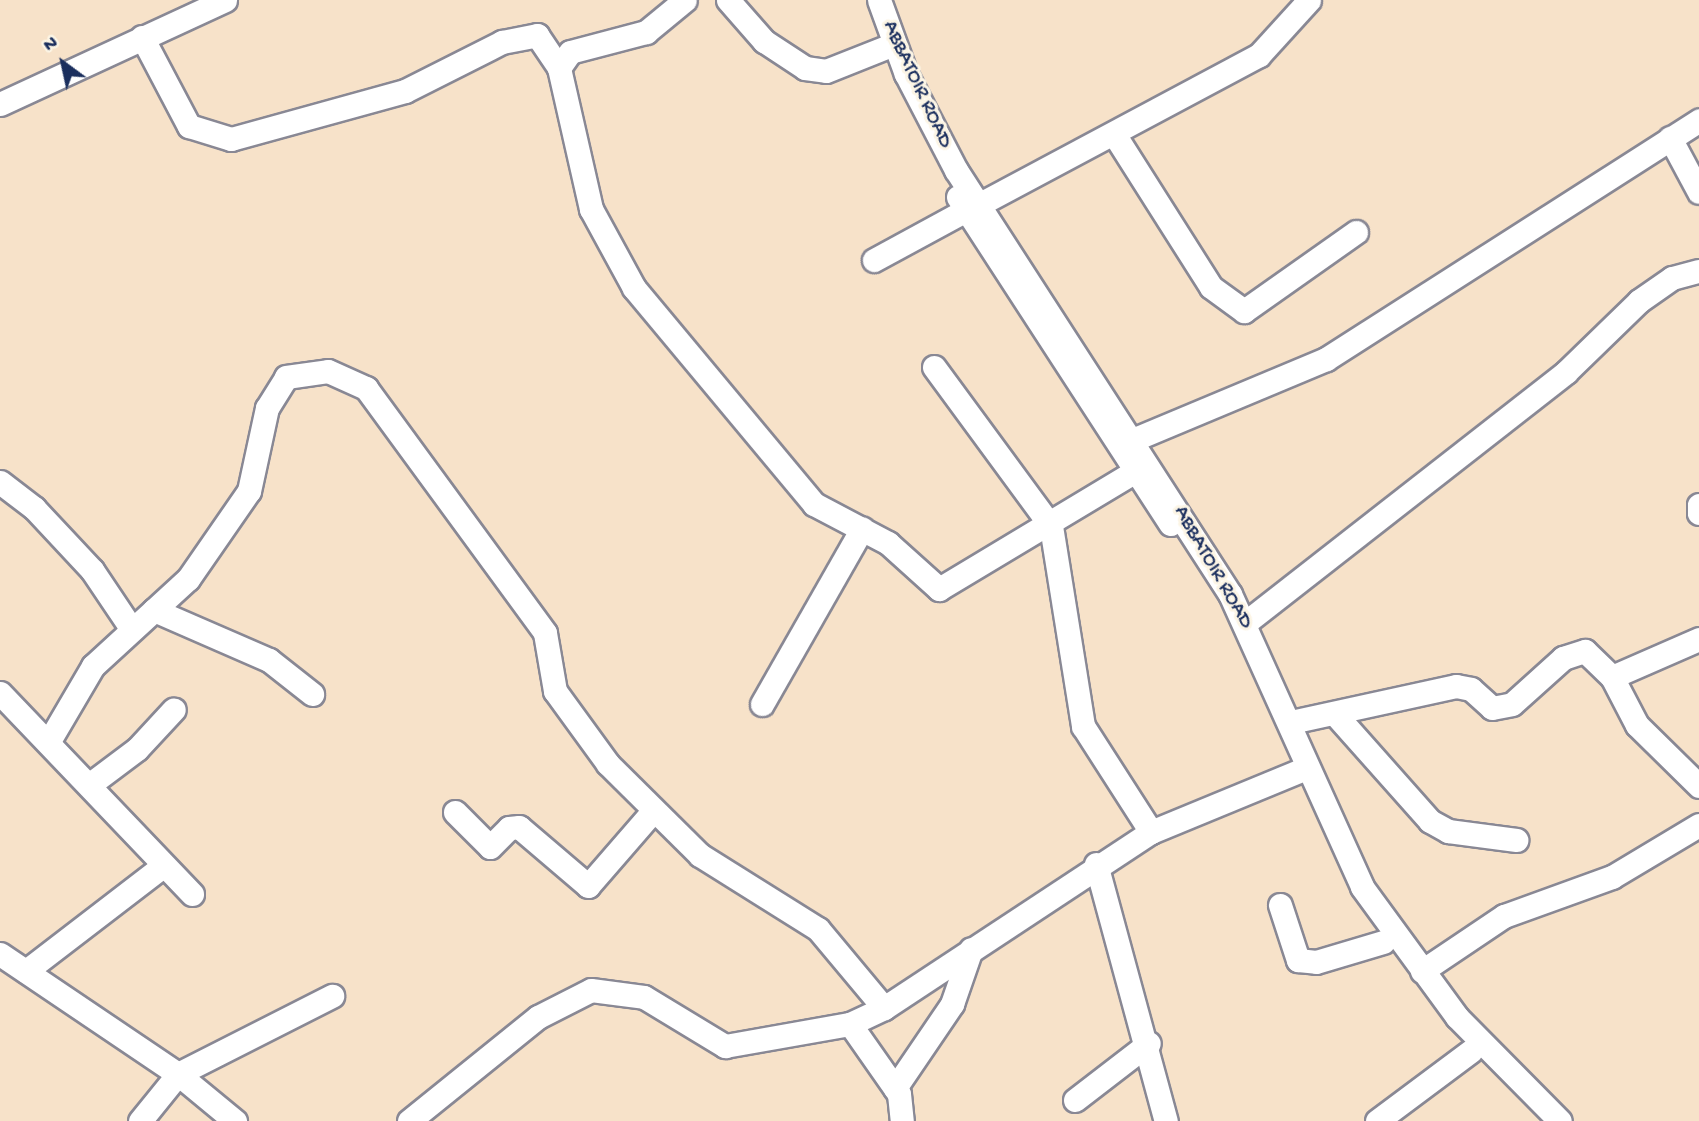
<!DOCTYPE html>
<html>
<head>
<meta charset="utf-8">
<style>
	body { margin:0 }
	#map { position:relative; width:1699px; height:1121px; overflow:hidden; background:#f7e2c9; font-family:"Gochi Hand",sans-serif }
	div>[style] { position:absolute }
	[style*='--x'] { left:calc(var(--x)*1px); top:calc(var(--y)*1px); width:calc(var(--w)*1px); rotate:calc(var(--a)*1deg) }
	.roads { filter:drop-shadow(2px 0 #898894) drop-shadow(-2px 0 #898894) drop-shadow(0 2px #898894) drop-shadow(0 -2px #898894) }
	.minor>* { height:23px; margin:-11.5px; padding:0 11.5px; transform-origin:11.5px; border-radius:11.5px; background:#fff }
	span { translate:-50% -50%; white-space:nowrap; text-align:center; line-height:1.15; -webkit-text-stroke:6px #fcf5e5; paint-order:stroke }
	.street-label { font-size:21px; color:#1b2f5e }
	.north { position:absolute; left:28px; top:28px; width:70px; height:70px; -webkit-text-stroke:5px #fcf5e5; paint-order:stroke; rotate:327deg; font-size:19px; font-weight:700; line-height:28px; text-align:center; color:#1b2f5e }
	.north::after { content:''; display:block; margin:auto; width:24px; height:32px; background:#1b2f5e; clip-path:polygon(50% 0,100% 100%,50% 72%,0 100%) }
</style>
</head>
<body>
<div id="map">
	<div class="roads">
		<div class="minor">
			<div style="--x:728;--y:0;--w:55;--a:48.7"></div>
			<div style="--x:764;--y:41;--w:49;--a:33.4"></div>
			<div style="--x:805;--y:68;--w:21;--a:8"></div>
			<div style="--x:826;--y:71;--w:62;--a:-21.6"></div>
			<div style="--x:879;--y:0;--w:79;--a:70"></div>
			<div style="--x:906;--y:74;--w:108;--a:62.5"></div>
			<div style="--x:956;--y:170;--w:505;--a:57.13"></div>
			<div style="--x:1230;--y:594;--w:321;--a:65.7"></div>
			<div style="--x:1362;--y:887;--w:161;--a:53.8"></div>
			<div style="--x:1457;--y:1017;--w:146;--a:45.3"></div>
			<div style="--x:142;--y:37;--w:101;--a:62.2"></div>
			<div style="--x:189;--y:126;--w:44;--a:17.2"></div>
			<div style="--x:231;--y:139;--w:180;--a:-15.4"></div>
			<div style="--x:405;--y:91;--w:109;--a:-26.8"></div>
			<div style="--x:502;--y:42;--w:36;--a:-11"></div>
			<div style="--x:537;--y:35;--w:40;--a:56"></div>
			<div style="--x:559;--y:68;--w:145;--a:77.2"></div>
			<div style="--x:591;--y:209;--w:90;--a:61.4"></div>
			<div style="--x:634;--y:288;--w:281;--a:50.2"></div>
			<div style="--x:814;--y:504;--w:84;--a:27.8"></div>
			<div style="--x:888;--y:543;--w:69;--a:42"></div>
			<div style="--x:939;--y:589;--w:227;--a:-31"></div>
			<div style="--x:559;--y:68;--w:19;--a:-55"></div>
			<div style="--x:570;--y:52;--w:79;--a:-14.7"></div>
			<div style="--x:646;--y:32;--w:50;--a:-39.4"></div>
			<div style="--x:0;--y:104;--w:248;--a:-24.8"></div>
			<div style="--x:1114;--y:134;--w:181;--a:57.6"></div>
			<div style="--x:1211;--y:287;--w:41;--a:36"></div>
			<div style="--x:1244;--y:311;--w:137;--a:-35.2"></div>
			<div style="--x:1670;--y:138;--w:61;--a:61.8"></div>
			<div style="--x:958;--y:197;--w:390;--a:57"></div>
			<div style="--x:980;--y:204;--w:316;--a:-28.1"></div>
			<div style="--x:1259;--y:55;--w:74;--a:-47.7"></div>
			<div style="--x:874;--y:260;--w:105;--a:-28.5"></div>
			<div style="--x:934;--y:367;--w:197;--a:53.7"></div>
			<div style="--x:1051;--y:526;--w:203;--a:80.9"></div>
			<div style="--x:1083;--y:726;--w:126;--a:57.3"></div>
			<div style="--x:1135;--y:439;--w:207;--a:-22.7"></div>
			<div style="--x:1326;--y:359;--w:443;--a:-32.6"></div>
			<div style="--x:0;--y:482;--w:43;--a:37.4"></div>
			<div style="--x:34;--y:508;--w:85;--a:46.9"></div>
			<div style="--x:92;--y:570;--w:70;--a:56.1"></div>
			<div style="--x:1699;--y:505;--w:8;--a:90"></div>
			<div style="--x:154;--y:610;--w:125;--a:23.5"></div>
			<div style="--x:269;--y:660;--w:55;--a:38.3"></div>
			<div style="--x:1245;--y:623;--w:407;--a:-38"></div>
			<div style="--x:1566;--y:372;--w:102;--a:-44.2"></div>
			<div style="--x:1639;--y:301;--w:40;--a:-34.9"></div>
			<div style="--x:1672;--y:278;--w:27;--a:-15"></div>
			<div style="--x:1612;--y:677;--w:95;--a:-23.6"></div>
			<div style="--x:0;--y:693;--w:278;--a:46.3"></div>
			<div style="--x:762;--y:704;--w:202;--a:-60.3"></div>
			<div style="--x:1335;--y:714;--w:143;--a:48.4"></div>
			<div style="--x:1430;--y:821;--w:21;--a:29"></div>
			<div style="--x:1448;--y:831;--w:69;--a:7.5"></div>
			<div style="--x:1291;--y:722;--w:169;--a:-12.3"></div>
			<div style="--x:1456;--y:686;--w:15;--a:11"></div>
			<div style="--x:1471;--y:689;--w:28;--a:42"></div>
			<div style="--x:1492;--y:708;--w:20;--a:-11"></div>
			<div style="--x:1512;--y:704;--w:69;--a:-42"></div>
			<div style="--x:1563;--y:658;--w:23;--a:-18"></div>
			<div style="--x:1585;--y:651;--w:37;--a:44"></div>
			<div style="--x:1612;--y:677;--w:54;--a:62.5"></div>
			<div style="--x:1637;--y:725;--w:87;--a:44.5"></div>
			<div style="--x:49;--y:741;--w:87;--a:-59.6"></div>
			<div style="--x:93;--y:666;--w:129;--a:-42.5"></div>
			<div style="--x:188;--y:579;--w:107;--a:-55.3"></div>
			<div style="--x:249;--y:491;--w:85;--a:-77.8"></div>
			<div style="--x:267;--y:408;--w:36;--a:-58"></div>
			<div style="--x:286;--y:377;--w:42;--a:-8.1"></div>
			<div style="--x:328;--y:371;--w:42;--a:24.1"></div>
			<div style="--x:366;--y:388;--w:303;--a:53.8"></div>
			<div style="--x:545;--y:633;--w:59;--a:80.2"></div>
			<div style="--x:555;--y:691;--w:90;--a:54"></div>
			<div style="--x:608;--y:764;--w:129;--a:44.7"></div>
			<div style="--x:700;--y:855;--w:139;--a:32.1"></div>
			<div style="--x:818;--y:929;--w:103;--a:50.1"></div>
			<div style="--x:89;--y:785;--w:60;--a:-36.9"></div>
			<div style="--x:137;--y:749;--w:54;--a:-47.2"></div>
			<div style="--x:455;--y:812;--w:49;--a:45"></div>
			<div style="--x:490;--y:847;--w:27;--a:-45"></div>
			<div style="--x:509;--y:828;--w:10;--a:-6"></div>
			<div style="--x:519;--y:827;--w:91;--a:40.5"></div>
			<div style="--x:588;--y:886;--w:99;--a:-49.1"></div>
			<div style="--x:1096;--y:864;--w:266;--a:74.8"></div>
			<div style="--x:1280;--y:905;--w:58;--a:71.9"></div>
			<div style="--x:1298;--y:960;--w:18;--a:6"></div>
			<div style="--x:1316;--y:962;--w:70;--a:-16.6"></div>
			<div style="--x:0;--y:954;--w:215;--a:34"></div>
			<div style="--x:178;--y:1074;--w:74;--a:39.5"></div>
			<div style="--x:26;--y:971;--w:173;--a:-37.5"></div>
			<div style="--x:1422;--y:971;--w:99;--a:-33.9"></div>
			<div style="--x:1504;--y:916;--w:115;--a:-19.9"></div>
			<div style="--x:1612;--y:877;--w:101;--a:-30.9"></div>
			<div style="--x:850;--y:1024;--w:85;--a:55"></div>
			<div style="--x:899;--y:1094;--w:27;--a:84"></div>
			<div style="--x:895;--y:1088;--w:102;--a:-55.8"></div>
			<div style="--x:952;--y:1004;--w:58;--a:-70.9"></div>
			<div style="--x:1075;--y:1100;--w:93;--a:-37.6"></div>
			<div style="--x:140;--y:1121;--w:60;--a:-51"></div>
			<div style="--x:178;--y:1074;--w:173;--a:-26.9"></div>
			<div style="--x:409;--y:1121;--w:166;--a:-38.9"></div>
			<div style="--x:538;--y:1017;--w:59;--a:-27"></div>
			<div style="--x:591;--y:990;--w:53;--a:7.5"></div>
			<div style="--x:644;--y:997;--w:95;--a:31.2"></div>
			<div style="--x:725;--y:1046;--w:127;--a:-10"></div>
			<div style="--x:850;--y:1024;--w:38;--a:-25"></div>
			<div style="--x:884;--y:1008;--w:320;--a:-33.4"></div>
			<div style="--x:1151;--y:832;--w:160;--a:-22.4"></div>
			<div style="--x:1377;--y:1121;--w:117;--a:-36.7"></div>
		</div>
	</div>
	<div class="street-label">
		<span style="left:916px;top:85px;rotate:65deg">ABBATOIR ROAD</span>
		<span style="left:1212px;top:568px;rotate:60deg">ABBATOIR ROAD</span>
	</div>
	<div class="north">N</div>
</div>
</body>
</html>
